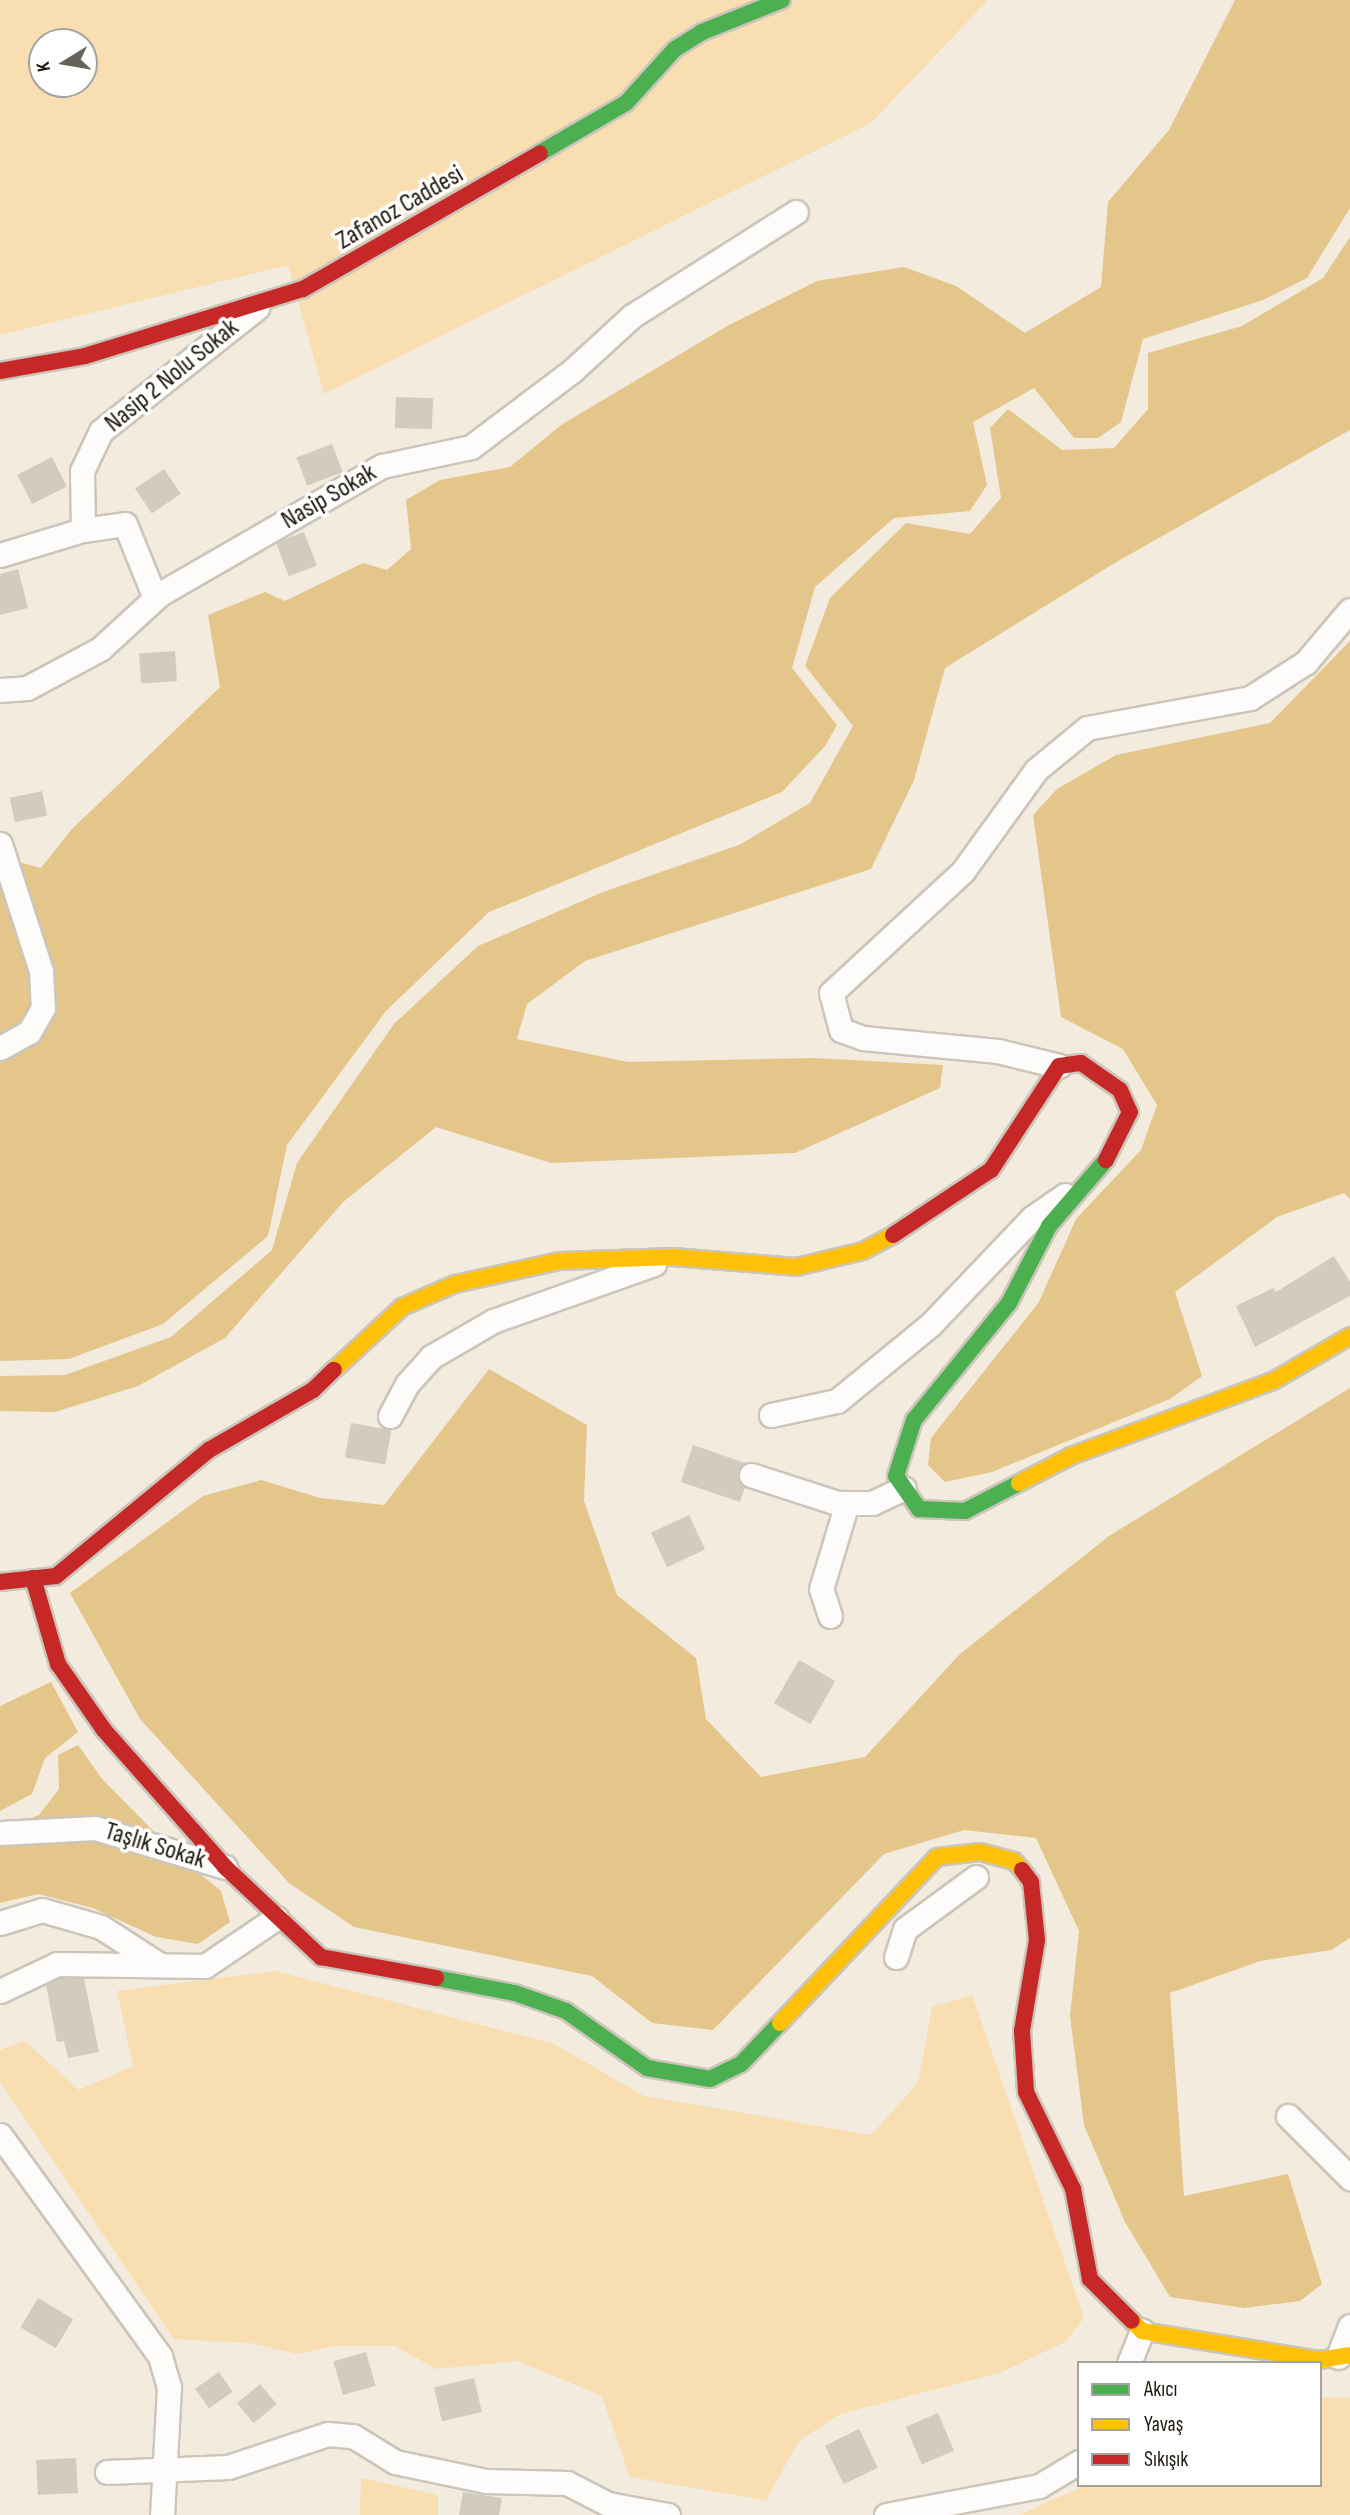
<!DOCTYPE html>
<html>
<head>
<meta charset="utf-8">
<style>
	body { margin:0 }
	#map { position:relative; width:1350px; height:2515px; overflow:hidden; background:#f3ebdd; font-family:"Sofia Sans Condensed",sans-serif }
	div>[style] { position:absolute }
	[style*='--x'] { left:calc(var(--x)*1px); top:calc(var(--y)*1px); width:calc(var(--w)*1px); rotate:calc(var(--a)*1deg) }
	.green>* { inset:0; background:#f8deb1 }
	.forest>* { inset:0; background:#e4c58a }
	.building>* { inset:0; background:#d2ccc0; transform-origin:0 0 }
	.roads { filter:drop-shadow(2px 0 #cbc5ba) drop-shadow(-2px 0 #cbc5ba) drop-shadow(0 2px #cbc5ba) drop-shadow(0 -2px #cbc5ba) }
	.street>* { height:23px; margin:-11.5px; padding:0 11.5px; transform-origin:11.5px; border-radius:11.5px; background:#fdfcfa }
	.fast>* { height:16px; margin:-8px; padding:0 8px; transform-origin:8px; border-radius:8px; background:#4caf50 }
	.slow>* { height:16px; margin:-8px; padding:0 8px; transform-origin:8px; border-radius:8px; background:#ffc107 }
	.jam>* { height:16px; margin:-8px; padding:0 8px; transform-origin:8px; border-radius:8px; background:#c62828 }
	span { translate:-50% -50%; white-space:nowrap; text-align:center; line-height:1.15; -webkit-text-stroke:7px #fff; paint-order:stroke }
	.street-label { font-size:26px; color:#1f1910 }
	.legend { position:absolute; left:1077px; top:2361px; width:245px; height:126px; box-sizing:border-box; background:#fff; border:2px solid #a5a39f; margin:0; padding:9px 12px; list-style:none; font-size:21px; color:#1f1910 }
	.legend li { display:flex; align-items:center; gap:14px; height:35px }
	.legend b { width:35px; border:2px solid #a5a39f }
	.north { position:absolute; left:28px; top:28px; width:70px; height:70px; box-sizing:border-box; background:#fff; border:2px solid #a5a39f; border-radius:50%; rotate:259deg; font-size:19px; font-weight:700; line-height:28px; text-align:center; color:#1f1910 }
	.north::after { content:''; display:block; margin:auto; width:24px; height:32px; background:#696258; clip-path:polygon(50% 0,100% 100%,50% 72%,0 100%) }
</style>
</head>
<body>
<div id="map">
	<div class="green">
		<div style="clip-path:polygon(evenodd,0 0,988px 0,871px 123px,324px 394px,288px 265px,0 335px,0 0,42px 42px,84px 42px,84px 84px,42px 84px,42px 42px)"></div>
		<div style="clip-path:polygon(276px 1971px,554px 2044px,644px 2096px,871px 2135px,918px 2083px,932px 2007px,972px 1995px,1084px 2318px,1065px 2342px,1002px 2372px,840px 2414px,799px 2441px,766px 2500px,630px 2477px,602px 2396px,518px 2361px,436px 2369px,395px 2346px,335px 2346px,297px 2354px,250px 2343px,174px 2339px,0 2082px,0 2050px,25px 2041px,79px 2090px,133px 2066px,117px 1991px)"></div>
		<div style="clip-path:polygon(1320px 2397px,1350px 2398px,1350px 2515px,1019px 2515px,1086px 2485px,1320px 2485px)"></div>
		<div style="clip-path:polygon(361px 2478px,438px 2495px,438px 2515px,360px 2515px)"></div>
	</div>
	<div class="forest">
		<div style="clip-path:polygon(1235px 0,1350px 0,1350px 208px,1307px 278px,1263px 300px,1143px 339px,1121px 422px,1098px 438px,1074px 438px,1034px 388px,973px 422px,987px 485px,970px 511px,894px 518px,815px 587px,792px 668px,837px 725px,825px 746px,782px 792px,489px 912px,386px 1011px,287px 1145px,268px 1236px,163px 1324px,69px 1359px,0 1361px,0 857px,41px 868px,71px 830px,220px 687px,208px 615px,265px 592px,285px 601px,363px 563px,387px 570px,411px 549px,406px 500px,440px 480px,510px 467px,561px 425px,729px 325px,817px 281px,904px 267px,956px 286px,1025px 333px,1101px 287px,1108px 202px,1169px 130px)"></div>
		<div style="clip-path:polygon(1350px 237px,1350px 430px,1118px 561px,945px 668px,914px 780px,871px 869px,585px 961px,527px 1004px,517px 1039px,628px 1062px,813px 1058px,943px 1065px,940px 1088px,795px 1153px,551px 1163px,436px 1127px,343px 1202px,225px 1338px,138px 1386px,55px 1412px,0 1411px,0 1376px,65px 1375px,171px 1337px,272px 1250px,297px 1163px,394px 1024px,478px 946px,603px 892px,739px 845px,810px 803px,853px 726px,805px 666px,830px 598px,906px 523px,970px 534px,1001px 498px,990px 428px,1008px 409px,1062px 450px,1114px 448px,1148px 409px,1148px 353px,1242px 326px,1323px 278px)"></div>
		<div style="clip-path:polygon(1350px 641px,1350px 1199px,1344px 1193px,1277px 1217px,1175px 1292px,1202px 1376px,1170px 1399px,992px 1472px,945px 1482px,928px 1465px,931px 1438px,1039px 1302px,1076px 1219px,1141px 1150px,1157px 1105px,1123px 1049px,1061px 1017px,1033px 815px,1057px 789px,1116px 755px,1270px 723px)"></div>
		<div style="clip-path:polygon(489px 1369px,587px 1425px,584px 1501px,617px 1595px,696px 1658px,706px 1719px,761px 1777px,865px 1757px,960px 1654px,1109px 1536px,1350px 1388px,1350px 1938px,1331px 1950px,1260px 1961px,1170px 1993px,1184px 2196px,1288px 2174px,1322px 2284px,1300px 2301px,1244px 2308px,1170px 2297px,1125px 2222px,1084px 2125px,1070px 2016px,1079px 1931px,1036px 1838px,964px 1830px,884px 1854px,713px 2030px,652px 2023px,592px 1976px,354px 1927px,289px 1883px,140px 1719px,70px 1593px,203px 1496px,261px 1480px,320px 1498px,384px 1505px)"></div>
		<div style="clip-path:polygon(51px 1682px,78px 1732px,45px 1758px,32px 1794px,0 1811px,0 1706px)"></div>
		<div style="clip-path:polygon(78px 1745px,103px 1780px,176px 1854px,221px 1891px,230px 1922px,198px 1944px,156px 1937px,93px 1908px,38px 1894px,0 1903px,0 1829px,39px 1815px,59px 1789px,58px 1755px)"></div>
	</div>
	<div class="building">
		<div style="left:396px;top:397px;width:37px;height:31px;rotate:2deg"></div>
		<div style="left:332px;top:444px;width:30px;height:38px;rotate:69deg"></div>
		<div style="left:52px;top:457px;width:33px;height:39px;rotate:63deg"></div>
		<div style="left:164px;top:469px;width:30px;height:35px;rotate:56deg"></div>
		<div style="left:304px;top:532px;width:36px;height:30px;rotate:69deg"></div>
		<div style="clip-path:polygon(18px 569px,28px 608px,0 615px,0 574px)"></div>
		<div style="left:175px;top:651px;width:30px;height:36px;rotate:86deg"></div>
		<div style="left:42px;top:791px;width:25px;height:33px;rotate:78deg"></div>
		<div style="clip-path:polygon(1334px 1256px,1350px 1282px,1350px 1296px,1255px 1347px,1236px 1306px,1273px 1288px,1276px 1292px)"></div>
		<div style="left:351px;top:1423px;width:41px;height:35px;rotate:10deg"></div>
		<div style="clip-path:polygon(693px 1445px,745px 1463px,738px 1471px,745px 1487px,740px 1502px,681px 1482px)"></div>
		<div style="left:689px;top:1515px;width:38px;height:42px;rotate:65deg"></div>
		<div style="left:799px;top:1660px;width:42px;height:50px;rotate:30deg"></div>
		<div style="clip-path:polygon(60px 1978px,84px 1978px,99px 2052px,68px 2058px,64px 2041px,57px 2042px,46px 1985px)"></div>
		<div style="left:38px;top:2298px;width:41px;height:34px;rotate:31deg"></div>
		<div style="left:366px;top:2352px;width:35px;height:34px;rotate:74deg"></div>
		<div style="left:219px;top:2372px;width:24px;height:29px;rotate:55deg"></div>
		<div style="left:474px;top:2378px;width:35px;height:41px;rotate:77deg"></div>
		<div style="left:260px;top:2384px;width:26px;height:30px;rotate:50deg"></div>
		<div style="left:938px;top:2413px;width:41px;height:35px;rotate:67deg"></div>
		<div style="left:859px;top:2429px;width:43px;height:38px;rotate:64deg"></div>
		<div style="left:76px;top:2458px;width:35px;height:40px;rotate:87deg"></div>
		<div style="clip-path:polygon(463px 2492px,502px 2498px,499px 2515px,459px 2515px)"></div>
	</div>
	<div class="roads">
		<div class="street">
			<div style="--x:83;--y:530;--w:42;--a:-8.1"></div>
			<div style="--x:125;--y:524;--w:80;--a:67.9"></div>
			<div style="--x:0;--y:555;--w:87;--a:-16.8"></div>
			<div style="--x:83;--y:530;--w:59;--a:-91"></div>
			<div style="--x:82;--y:471;--w:44;--a:-64.6"></div>
			<div style="--x:101;--y:431;--w:199;--a:-38.3"></div>
			<div style="--x:0;--y:690;--w:27;--a:-4"></div>
			<div style="--x:27;--y:688;--w:83;--a:-28.1"></div>
			<div style="--x:100;--y:649;--w:81;--a:-42.5"></div>
			<div style="--x:160;--y:594;--w:256;--a:-30"></div>
			<div style="--x:382;--y:466;--w:91;--a:-12.1"></div>
			<div style="--x:471;--y:447;--w:128;--a:-37"></div>
			<div style="--x:573;--y:370;--w:80;--a:-42.5"></div>
			<div style="--x:632;--y:316;--w:194;--a:-32.4"></div>
			<div style="--x:0;--y:844;--w:133;--a:72.1"></div>
			<div style="--x:41;--y:971;--w:37;--a:87"></div>
			<div style="--x:43;--y:1008;--w:28;--a:120"></div>
			<div style="--x:29;--y:1032;--w:33;--a:151"></div>
			<div style="--x:1059;--y:1066;--w:63;--a:-166.2"></div>
			<div style="--x:998;--y:1051;--w:136;--a:-174.5"></div>
			<div style="--x:863;--y:1038;--w:23;--a:-160"></div>
			<div style="--x:841;--y:1030;--w:38;--a:-105"></div>
			<div style="--x:831;--y:993;--w:180;--a:-42.7"></div>
			<div style="--x:963;--y:871;--w:125;--a:-54.1"></div>
			<div style="--x:1036;--y:770;--w:66;--a:-39.5"></div>
			<div style="--x:1087;--y:728;--w:166;--a:-10.4"></div>
			<div style="--x:1250;--y:698;--w:67;--a:-32.7"></div>
			<div style="--x:1306;--y:662;--w:68;--a:-49.8"></div>
			<div style="--x:771;--y:1415;--w:67;--a:-12"></div>
			<div style="--x:837;--y:1401;--w:120;--a:-39.3"></div>
			<div style="--x:930;--y:1325;--w:148;--a:-46.4"></div>
			<div style="--x:1032;--y:1218;--w:40;--a:-34.9"></div>
			<div style="--x:390;--y:1416;--w:36;--a:-62"></div>
			<div style="--x:407;--y:1384;--w:36;--a:-48"></div>
			<div style="--x:431;--y:1357;--w:72;--a:-30.1"></div>
			<div style="--x:493;--y:1321;--w:171;--a:-19.5"></div>
			<div style="--x:751;--y:1475;--w:90;--a:18"></div>
			<div style="--x:837;--y:1503;--w:35;--a:0"></div>
			<div style="--x:872;--y:1503;--w:35;--a:-25"></div>
			<div style="--x:830;--y:1616;--w:28;--a:-108"></div>
			<div style="--x:821;--y:1589;--w:90;--a:-73.2"></div>
			<div style="--x:0;--y:1833;--w:95;--a:-3"></div>
			<div style="--x:95;--y:1828;--w:136;--a:16.7"></div>
			<div style="--x:0;--y:1923;--w:44;--a:-17.2"></div>
			<div style="--x:42;--y:1910;--w:61;--a:16.1"></div>
			<div style="--x:101;--y:1927;--w:70;--a:32.8"></div>
			<div style="--x:896;--y:1957;--w:29;--a:-72"></div>
			<div style="--x:905;--y:1929;--w:88;--a:-36.2"></div>
			<div style="--x:0;--y:1991;--w:63;--a:-25.3"></div>
			<div style="--x:57;--y:1964;--w:148;--a:0.8"></div>
			<div style="--x:205;--y:1966;--w:86;--a:-34.1"></div>
			<div style="--x:1288;--y:2116;--w:88;--a:45"></div>
			<div style="--x:0;--y:2135;--w:273;--a:54.1"></div>
			<div style="--x:160;--y:2356;--w:32;--a:74"></div>
			<div style="--x:169;--y:2387;--w:128;--a:93.1"></div>
			<div style="--x:1338;--y:2357;--w:33;--a:-69"></div>
			<div style="--x:1129;--y:2363;--w:35;--a:-68"></div>
			<div style="--x:107;--y:2472;--w:121;--a:-2.4"></div>
			<div style="--x:228;--y:2467;--w:105;--a:-18.3"></div>
			<div style="--x:328;--y:2434;--w:25;--a:5"></div>
			<div style="--x:353;--y:2436;--w:49;--a:31.8"></div>
			<div style="--x:395;--y:2462;--w:93;--a:11.8"></div>
			<div style="--x:486;--y:2481;--w:81;--a:1.4"></div>
			<div style="--x:567;--y:2483;--w:46;--a:27.1"></div>
			<div style="--x:608;--y:2504;--w:61;--a:10.4"></div>
			<div style="--x:886;--y:2515;--w:156;--a:-10.7"></div>
			<div style="--x:1039;--y:2486;--w:47;--a:-31"></div>
		</div>
		<div class="fast">
			<div style="--x:540;--y:153;--w:99;--a:-30.2"></div>
			<div style="--x:626;--y:103;--w:73;--a:-47.8"></div>
			<div style="--x:675;--y:49;--w:32;--a:-32"></div>
			<div style="--x:702;--y:32;--w:86;--a:-21.8"></div>
			<div style="--x:1019;--y:1483;--w:61;--a:152.6"></div>
			<div style="--x:965;--y:1511;--w:46;--a:-177.5"></div>
			<div style="--x:919;--y:1509;--w:40;--a:-124.9"></div>
			<div style="--x:896;--y:1476;--w:59;--a:-72.2"></div>
			<div style="--x:914;--y:1420;--w:151;--a:-50.9"></div>
			<div style="--x:1009;--y:1303;--w:87;--a:-62.5"></div>
			<div style="--x:1049;--y:1226;--w:87;--a:-49.2"></div>
			<div style="--x:436;--y:1978;--w:80;--a:10.8"></div>
			<div style="--x:515;--y:1993;--w:54;--a:19.4"></div>
			<div style="--x:566;--y:2011;--w:99;--a:35.1"></div>
			<div style="--x:647;--y:2068;--w:64;--a:9.9"></div>
			<div style="--x:710;--y:2079;--w:34;--a:-26"></div>
			<div style="--x:741;--y:2064;--w:57;--a:-46.4"></div>
		</div>
		<div class="slow">
			<div style="--x:334;--y:1370;--w:93;--a:-42.8"></div>
			<div style="--x:402;--y:1307;--w:58;--a:-23.5"></div>
			<div style="--x:455;--y:1284;--w:107;--a:-12.4"></div>
			<div style="--x:560;--y:1261;--w:113;--a:-2"></div>
			<div style="--x:673;--y:1257;--w:123;--a:4.6"></div>
			<div style="--x:796;--y:1267;--w:69;--a:-13.4"></div>
			<div style="--x:863;--y:1251;--w:34;--a:-28"></div>
			<div style="--x:1019;--y:1483;--w:59;--a:-27.4"></div>
			<div style="--x:1071;--y:1456;--w:215;--a:-20.4"></div>
			<div style="--x:1273;--y:1381;--w:89;--a:-30.3"></div>
			<div style="--x:780;--y:2023;--w:228;--a:-46.6"></div>
			<div style="--x:937;--y:1857;--w:43;--a:-6.6"></div>
			<div style="--x:980;--y:1852;--w:35;--a:15"></div>
			<div style="--x:1014;--y:1861;--w:12;--a:48"></div>
			<div style="--x:1132;--y:2321;--w:14;--a:45"></div>
			<div style="--x:1142;--y:2331;--w:179;--a:9.3"></div>
			<div style="--x:1319;--y:2360;--w:31;--a:-9"></div>
		</div>
		<div class="jam">
			<div style="--x:0;--y:371;--w:86;--a:-10"></div>
			<div style="--x:85;--y:356;--w:228;--a:-17.1"></div>
			<div style="--x:303;--y:289;--w:273;--a:-29.8"></div>
			<div style="--x:893;--y:1235;--w:118;--a:-33.6"></div>
			<div style="--x:991;--y:1170;--w:124;--a:-56.8"></div>
			<div style="--x:1059;--y:1066;--w:22;--a:-8"></div>
			<div style="--x:1081;--y:1063;--w:47;--a:34.7"></div>
			<div style="--x:1120;--y:1090;--w:24;--a:66"></div>
			<div style="--x:1130;--y:1112;--w:54;--a:116.6"></div>
			<div style="--x:33;--y:1578;--w:90;--a:73.8"></div>
			<div style="--x:58;--y:1664;--w:80;--a:55.1"></div>
			<div style="--x:104;--y:1730;--w:183;--a:48.5"></div>
			<div style="--x:225;--y:1867;--w:132;--a:43.2"></div>
			<div style="--x:321;--y:1957;--w:117;--a:10.3"></div>
			<div style="--x:0;--y:1582;--w:56;--a:-6.1"></div>
			<div style="--x:56;--y:1576;--w:198;--a:-39.5"></div>
			<div style="--x:209;--y:1450;--w:120;--a:-30"></div>
			<div style="--x:313;--y:1390;--w:29;--a:-44"></div>
			<div style="--x:1022;--y:1870;--w:15;--a:53"></div>
			<div style="--x:1031;--y:1882;--w:58;--a:84.1"></div>
			<div style="--x:1037;--y:1940;--w:92;--a:99.4"></div>
			<div style="--x:1022;--y:2031;--w:61;--a:86.2"></div>
			<div style="--x:1026;--y:2092;--w:108;--a:64.1"></div>
			<div style="--x:1073;--y:2189;--w:92;--a:79.3"></div>
			<div style="--x:1090;--y:2279;--w:59;--a:45"></div>
		</div>
	</div>
	<div class="street-label">
		<span style="left:400px;top:208px;rotate:-30deg">Zafanoz Caddesi</span>
		<span style="left:172px;top:376px;rotate:-39deg">Nasip 2 Nolu Sokak</span>
		<span style="left:329px;top:497px;rotate:-30deg">Nasip Sokak</span>
		<span style="left:155px;top:1846px;rotate:17deg">Taşlık Sokak</span>
	</div>
	<ul class="legend">
	<li><b style="height:9px;background:#4caf50"></b>Akıcı</li>
	<li><b style="height:9px;background:#ffc107"></b>Yavaş</li>
	<li><b style="height:9px;background:#c62828"></b>Sıkışık</li>
	</ul>
	<div class="north">K</div>
</div>
</body>
</html>
